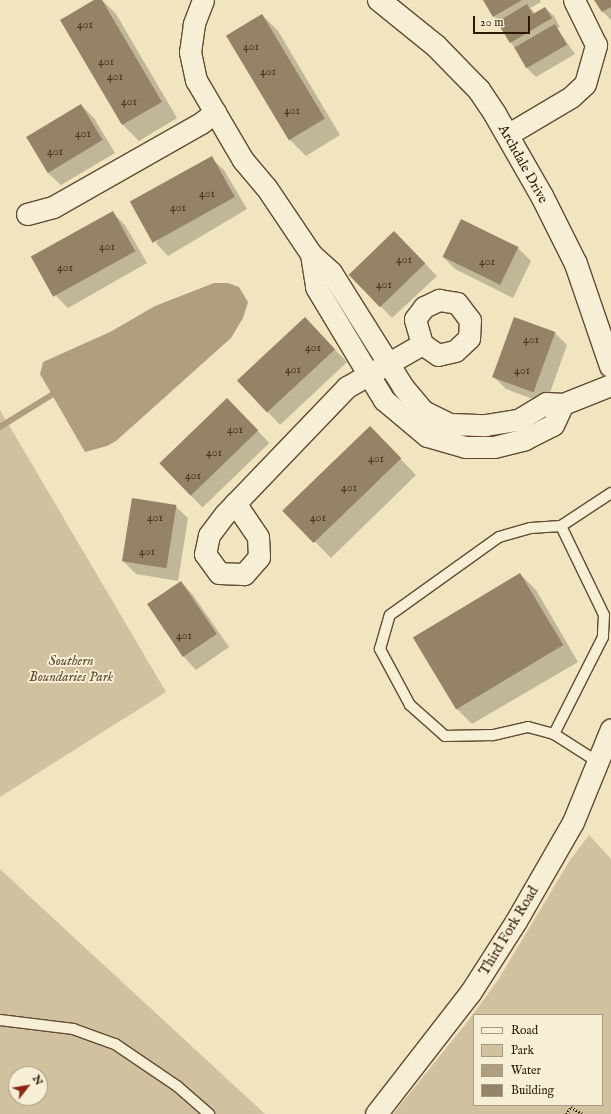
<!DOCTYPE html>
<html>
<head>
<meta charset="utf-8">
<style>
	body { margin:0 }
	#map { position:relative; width:611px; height:1114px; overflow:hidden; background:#f1e5bf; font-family:"IM FELL English",serif }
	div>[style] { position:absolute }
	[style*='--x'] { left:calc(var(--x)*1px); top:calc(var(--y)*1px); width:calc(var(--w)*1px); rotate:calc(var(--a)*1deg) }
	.green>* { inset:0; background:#d0c29f }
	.water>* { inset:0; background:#af9f80 }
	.shadow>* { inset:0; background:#0003; transform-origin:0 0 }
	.stream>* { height:5.5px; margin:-2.75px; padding:0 2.75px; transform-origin:2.75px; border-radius:2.75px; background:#af9f80 }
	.building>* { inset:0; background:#948366; transform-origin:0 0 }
	.path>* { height:2.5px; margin-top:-1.25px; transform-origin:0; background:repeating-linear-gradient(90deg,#2f1805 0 1px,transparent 0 3px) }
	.roads { filter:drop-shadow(1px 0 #604b34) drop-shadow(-1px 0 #604b34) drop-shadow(0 1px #604b34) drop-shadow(0 -1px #604b34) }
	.service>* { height:10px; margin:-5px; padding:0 5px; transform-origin:5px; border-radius:5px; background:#f6eed5 }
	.minor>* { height:21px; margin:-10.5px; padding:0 10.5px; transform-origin:10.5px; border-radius:10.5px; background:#f6eed5 }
	.tertiary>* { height:22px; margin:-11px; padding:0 11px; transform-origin:11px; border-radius:11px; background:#f6eed5 }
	span { translate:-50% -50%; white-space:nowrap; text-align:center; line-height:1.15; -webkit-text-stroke:4px #f6eed5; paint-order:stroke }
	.number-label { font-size:12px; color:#48331d }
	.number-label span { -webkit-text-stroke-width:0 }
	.street-label { font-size:14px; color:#2f1805 }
	.park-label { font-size:14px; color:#5f4b33; font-style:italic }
	.legend { position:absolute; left:473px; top:1014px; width:130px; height:92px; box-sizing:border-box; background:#f6eed5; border:1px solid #a69882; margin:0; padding:5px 7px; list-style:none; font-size:12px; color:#2f1805 }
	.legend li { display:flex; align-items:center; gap:8px; height:20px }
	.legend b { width:20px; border:1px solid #a69882 }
	.north { position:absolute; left:8px; top:1066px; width:40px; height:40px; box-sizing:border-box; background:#f6eed5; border:1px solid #a69882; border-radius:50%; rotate:59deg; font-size:11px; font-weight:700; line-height:16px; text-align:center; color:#2f1805 }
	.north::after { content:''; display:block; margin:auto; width:14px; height:18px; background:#8f2418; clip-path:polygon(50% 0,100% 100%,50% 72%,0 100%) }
	.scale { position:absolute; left:473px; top:16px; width:57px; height:18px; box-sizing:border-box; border:2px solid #2f1805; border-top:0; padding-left:5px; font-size:12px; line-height:14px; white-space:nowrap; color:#2f1805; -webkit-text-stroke:3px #f6eed5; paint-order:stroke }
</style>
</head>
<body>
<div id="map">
	<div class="green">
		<div style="clip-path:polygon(0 410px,166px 692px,0 797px)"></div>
		<div style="clip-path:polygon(evenodd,589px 835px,611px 859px,611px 1114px,393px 1114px,468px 1021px,498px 980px,570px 860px,589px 835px,474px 1015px,602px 1015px,602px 1105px,474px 1105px,474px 1015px)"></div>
		<div style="clip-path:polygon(evenodd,0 869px,265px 1114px,0 1114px,0 869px,16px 1074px,40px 1074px,40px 1098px,16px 1098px,16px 1074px)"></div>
	</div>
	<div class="water">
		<div style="clip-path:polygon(214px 283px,228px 283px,239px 287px,248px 302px,243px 318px,231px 338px,116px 441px,107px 446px,85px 452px,40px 374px,43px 362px,110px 332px,155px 306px)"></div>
	</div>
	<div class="shadow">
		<div style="clip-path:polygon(96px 0,102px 0,116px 14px,177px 118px,139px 141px,123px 125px,62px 20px)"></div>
		<div style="clip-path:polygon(484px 0,540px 0,541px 2px,530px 8px,536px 14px,545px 8px,554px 16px,560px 27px,557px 28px,575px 54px,536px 77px,528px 69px)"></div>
		<div style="clip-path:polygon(596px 0,611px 0,611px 20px,603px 12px)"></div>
		<div style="clip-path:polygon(262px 15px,278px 31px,340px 135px,306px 156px,290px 140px,228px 35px)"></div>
		<div style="clip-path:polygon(81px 105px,94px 118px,115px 153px,61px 185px,48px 173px)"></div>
		<div style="clip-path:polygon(211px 158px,224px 170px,247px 209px,168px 256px,156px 243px)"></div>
		<div style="clip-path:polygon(113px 213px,125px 225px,147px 263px,68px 308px,56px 296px)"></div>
		<div style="clip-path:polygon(407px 245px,437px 276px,392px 318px,350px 275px)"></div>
		<div style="clip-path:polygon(518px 248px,531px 261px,513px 298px,455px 269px,443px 257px)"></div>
		<div style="clip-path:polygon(317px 331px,347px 362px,280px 425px,239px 381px)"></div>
		<div style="clip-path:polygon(555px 333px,567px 345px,546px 404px,506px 389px,494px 377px)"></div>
		<div style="left:227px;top:399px;width:61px;height:93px;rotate:46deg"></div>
		<div style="clip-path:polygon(386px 444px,416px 475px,331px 558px,285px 511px)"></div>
		<div style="clip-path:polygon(175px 506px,188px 518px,178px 581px,136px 574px,123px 561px)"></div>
		<div style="clip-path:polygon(520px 574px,536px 590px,578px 662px,472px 724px,456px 708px)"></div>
		<div style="clip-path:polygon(181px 582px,193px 595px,229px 647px,196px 670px,184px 657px)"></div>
	</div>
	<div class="stream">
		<div style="--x:0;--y:427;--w:65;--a:-31.7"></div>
	</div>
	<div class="building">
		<div style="clip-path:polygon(94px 0,102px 0,162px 102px,122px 125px,60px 20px)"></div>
		<div style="clip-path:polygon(483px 0,522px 0,493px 17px)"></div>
		<div style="clip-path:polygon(594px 0,611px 0,611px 7px,602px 12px)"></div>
		<div style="clip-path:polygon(527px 4px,533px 14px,545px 7px,552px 18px,510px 43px,497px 22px)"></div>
		<div style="left:262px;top:14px;width:122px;height:42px;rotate:59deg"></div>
		<div style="left:555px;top:24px;width:24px;height:47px;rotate:60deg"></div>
		<div style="left:81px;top:104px;width:42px;height:64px;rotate:59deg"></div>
		<div style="left:212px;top:156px;width:47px;height:94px;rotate:61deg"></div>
		<div style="left:113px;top:211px;width:46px;height:94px;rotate:61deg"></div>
		<div style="left:461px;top:219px;width:64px;height:42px;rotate:26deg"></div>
		<div style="left:394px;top:231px;width:45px;height:63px;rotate:46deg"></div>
		<div style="left:305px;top:317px;width:44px;height:93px;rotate:47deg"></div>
		<div style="left:514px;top:317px;width:44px;height:64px;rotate:20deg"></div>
		<div style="left:227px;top:398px;width:45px;height:94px;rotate:46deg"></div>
		<div style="left:370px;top:426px;width:45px;height:122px;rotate:46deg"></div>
		<div style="left:132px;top:498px;width:45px;height:64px;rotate:9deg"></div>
		<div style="left:520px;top:573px;width:84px;height:125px;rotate:59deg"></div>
		<div style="left:181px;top:581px;width:64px;height:41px;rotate:56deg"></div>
	</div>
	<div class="path">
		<div style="--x:566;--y:1114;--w:9;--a:-54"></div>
		<div style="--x:571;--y:1107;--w:14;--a:30"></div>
	</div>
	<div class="roads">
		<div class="service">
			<div style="--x:561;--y:526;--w:99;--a:64.2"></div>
			<div style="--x:604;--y:615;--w:22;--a:93"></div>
			<div style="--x:603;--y:637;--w:109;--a:116.8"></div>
			<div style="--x:554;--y:734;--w:52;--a:32.5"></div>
			<div style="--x:554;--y:734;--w:27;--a:-165"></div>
			<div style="--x:528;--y:727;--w:37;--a:167"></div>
			<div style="--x:492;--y:735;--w:47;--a:178.8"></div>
			<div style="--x:445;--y:736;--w:47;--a:-138.5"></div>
			<div style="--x:410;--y:705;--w:64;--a:-118.2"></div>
			<div style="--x:380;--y:649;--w:35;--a:-74"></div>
			<div style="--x:390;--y:615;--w:134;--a:-35.6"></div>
			<div style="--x:499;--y:537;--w:33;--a:-16"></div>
			<div style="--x:531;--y:528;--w:30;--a:-4"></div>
			<div style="--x:561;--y:526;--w:60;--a:-33.4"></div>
			<div style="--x:0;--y:1020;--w:74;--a:7"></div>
			<div style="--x:73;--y:1029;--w:45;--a:19.7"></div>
			<div style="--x:115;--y:1044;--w:75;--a:34.1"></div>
			<div style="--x:177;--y:1086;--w:43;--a:41.2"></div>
		</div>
		<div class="minor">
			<div style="--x:203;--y:0;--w:26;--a:111"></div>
			<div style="--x:194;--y:24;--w:28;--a:98"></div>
			<div style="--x:190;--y:52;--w:29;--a:78"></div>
			<div style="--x:196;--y:80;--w:93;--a:59.6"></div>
			<div style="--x:243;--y:160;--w:35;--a:50"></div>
			<div style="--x:266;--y:187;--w:81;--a:56.1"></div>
			<div style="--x:311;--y:254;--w:27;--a:42"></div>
			<div style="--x:331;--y:272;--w:136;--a:57.9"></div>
			<div style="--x:403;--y:387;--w:31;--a:50"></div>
			<div style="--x:423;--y:411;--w:30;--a:26"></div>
			<div style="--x:450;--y:424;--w:35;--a:2"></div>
			<div style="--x:485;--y:425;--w:33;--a:-9"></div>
			<div style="--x:518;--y:420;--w:33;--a:-31"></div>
			<div style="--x:546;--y:403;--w:17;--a:3"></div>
			<div style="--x:563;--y:404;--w:52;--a:-21.6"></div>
			<div style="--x:507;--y:135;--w:74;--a:-30.7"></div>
			<div style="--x:571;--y:97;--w:19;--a:-43"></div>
			<div style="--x:585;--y:84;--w:41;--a:-74.2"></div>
			<div style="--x:596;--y:45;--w:50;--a:-116.1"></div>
			<div style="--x:27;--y:214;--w:27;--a:-15"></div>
			<div style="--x:53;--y:207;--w:170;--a:-29.6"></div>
			<div style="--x:201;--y:123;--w:18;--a:-38"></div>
			<div style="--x:311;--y:254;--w:33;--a:81"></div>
			<div style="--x:316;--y:287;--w:120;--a:59"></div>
			<div style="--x:378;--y:390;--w:12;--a:59"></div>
			<div style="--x:384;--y:400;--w:56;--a:39.9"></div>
			<div style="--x:427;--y:436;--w:40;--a:16"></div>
			<div style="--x:465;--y:447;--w:29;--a:0"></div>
			<div style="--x:494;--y:447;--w:32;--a:-14"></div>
			<div style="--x:525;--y:439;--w:31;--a:-27"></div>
			<div style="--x:553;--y:425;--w:23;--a:-65"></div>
			<div style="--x:439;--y:300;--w:18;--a:9"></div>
			<div style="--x:457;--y:303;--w:21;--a:53"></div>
			<div style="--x:470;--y:320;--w:18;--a:93"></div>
			<div style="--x:469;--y:338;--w:19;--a:137"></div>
			<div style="--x:455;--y:351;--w:17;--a:167"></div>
			<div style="--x:438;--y:355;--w:19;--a:-145"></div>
			<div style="--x:422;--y:344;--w:26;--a:-106"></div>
			<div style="--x:415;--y:319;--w:15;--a:-53"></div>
			<div style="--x:424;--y:307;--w:17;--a:-25"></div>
			<div style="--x:235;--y:503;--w:41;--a:55.9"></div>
			<div style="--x:258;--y:537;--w:20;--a:87"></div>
			<div style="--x:259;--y:557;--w:23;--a:131"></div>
			<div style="--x:244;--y:574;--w:25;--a:-178"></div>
			<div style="--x:219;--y:573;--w:24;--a:-126"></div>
			<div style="--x:205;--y:554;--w:19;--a:-78"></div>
			<div style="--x:209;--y:535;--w:26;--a:-53"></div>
			<div style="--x:225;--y:514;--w:176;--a:-46.2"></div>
			<div style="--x:347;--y:387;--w:86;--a:-29.8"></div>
			<div style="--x:376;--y:1114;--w:153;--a:-52.2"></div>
			<div style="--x:470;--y:993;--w:85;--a:-57.4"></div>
			<div style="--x:516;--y:921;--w:114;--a:-60.1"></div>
			<div style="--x:573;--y:822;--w:100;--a:-67.8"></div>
		</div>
		<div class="tertiary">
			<div style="--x:379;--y:0;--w:73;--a:38.9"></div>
			<div style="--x:436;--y:46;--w:62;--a:45.7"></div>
			<div style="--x:479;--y:90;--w:29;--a:56"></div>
			<div style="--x:495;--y:114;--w:95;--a:60.2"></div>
			<div style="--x:542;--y:196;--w:76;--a:63.4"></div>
			<div style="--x:576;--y:264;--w:108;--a:71.1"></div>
		</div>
	</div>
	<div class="number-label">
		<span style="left:85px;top:25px">401</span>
		<span style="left:251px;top:47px">401</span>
		<span style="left:106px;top:62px">401</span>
		<span style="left:268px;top:72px">401</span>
		<span style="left:115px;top:77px">401</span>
		<span style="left:129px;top:102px">401</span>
		<span style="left:292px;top:111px">401</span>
		<span style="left:83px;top:134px">401</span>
		<span style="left:55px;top:152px">401</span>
		<span style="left:207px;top:194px">401</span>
		<span style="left:178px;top:208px">401</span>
		<span style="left:107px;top:247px">401</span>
		<span style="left:404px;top:260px">401</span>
		<span style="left:487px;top:262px">401</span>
		<span style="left:65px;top:268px">401</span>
		<span style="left:384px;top:285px">401</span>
		<span style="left:531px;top:340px">401</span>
		<span style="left:313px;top:348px">401</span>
		<span style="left:293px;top:370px">401</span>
		<span style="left:522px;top:371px">401</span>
		<span style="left:235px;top:430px">401</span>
		<span style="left:214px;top:453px">401</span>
		<span style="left:376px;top:459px">401</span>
		<span style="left:193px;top:476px">401</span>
		<span style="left:349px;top:488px">401</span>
		<span style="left:155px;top:518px">401</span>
		<span style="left:318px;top:518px">401</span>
		<span style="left:147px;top:552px">401</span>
		<span style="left:184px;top:636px">401</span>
	</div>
	<div class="street-label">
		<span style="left:523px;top:164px;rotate:61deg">Archdale Drive</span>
		<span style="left:509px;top:931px;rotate:-59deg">Third Fork Road</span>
	</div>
	<div class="park-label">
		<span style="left:71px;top:669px">Southern<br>Boundaries Park</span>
	</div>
	<ul class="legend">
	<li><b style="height:5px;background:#f6eed5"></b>Road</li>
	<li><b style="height:11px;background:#d0c29f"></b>Park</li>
	<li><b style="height:11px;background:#af9f80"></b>Water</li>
	<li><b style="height:11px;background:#948366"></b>Building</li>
	</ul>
	<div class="north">N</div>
	<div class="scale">20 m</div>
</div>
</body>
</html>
